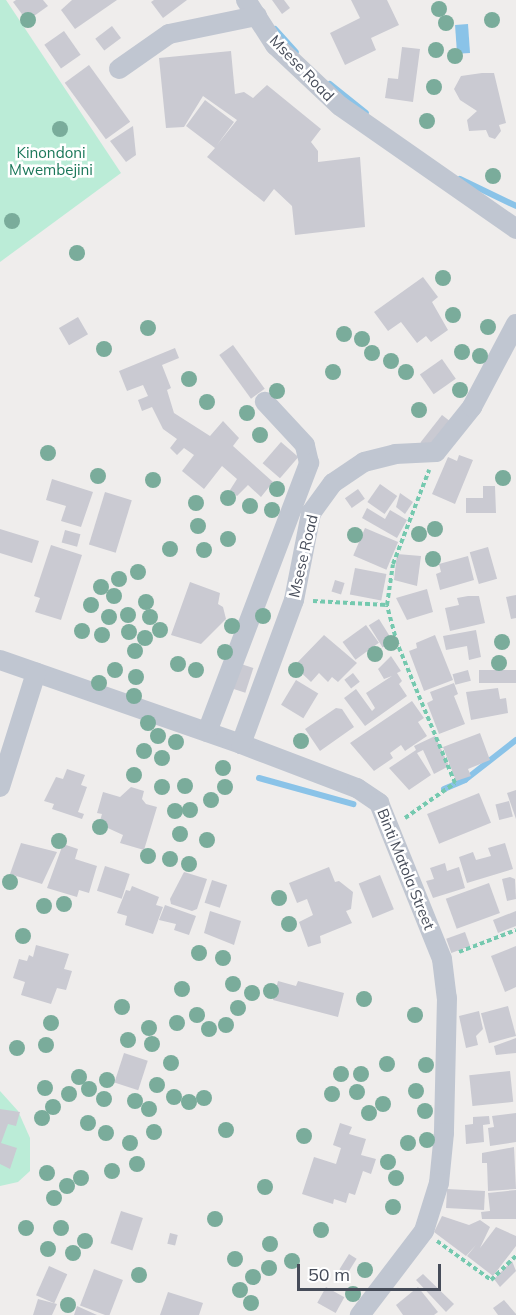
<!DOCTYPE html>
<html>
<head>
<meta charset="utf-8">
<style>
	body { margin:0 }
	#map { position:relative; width:516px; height:1315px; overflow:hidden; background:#efedec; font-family:Mulish,sans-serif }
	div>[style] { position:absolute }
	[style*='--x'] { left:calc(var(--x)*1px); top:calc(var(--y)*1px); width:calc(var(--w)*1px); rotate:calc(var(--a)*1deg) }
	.green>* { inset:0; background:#bbecd7 }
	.water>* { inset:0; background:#8ac3e8; transform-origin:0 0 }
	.stream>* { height:6px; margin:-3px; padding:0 3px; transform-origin:3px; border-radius:3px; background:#8ac3e8 }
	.building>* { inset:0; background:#cacad2; transform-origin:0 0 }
	.path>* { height:4px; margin-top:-2px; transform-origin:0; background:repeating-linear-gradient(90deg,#75c9af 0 4.5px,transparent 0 7.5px) }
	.minor>* { height:20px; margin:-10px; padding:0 10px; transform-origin:10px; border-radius:10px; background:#c0c6d1 }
	.trees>* { width:16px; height:16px; margin:-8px; border-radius:50%; background:#7aac9b }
	span { translate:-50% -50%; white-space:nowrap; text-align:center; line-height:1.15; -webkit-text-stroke:5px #fff; paint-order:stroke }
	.street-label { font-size:15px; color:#464c59 }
	.park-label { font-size:15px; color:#1a7759 }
	.scale { position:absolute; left:297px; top:1264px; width:144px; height:27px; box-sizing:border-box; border:3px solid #464c59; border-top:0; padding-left:8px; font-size:18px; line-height:21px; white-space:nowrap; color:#464c59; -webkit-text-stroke:4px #fff; paint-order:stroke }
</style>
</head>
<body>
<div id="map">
	<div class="green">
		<div style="clip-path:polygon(0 0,6px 0,121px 173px,0 262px)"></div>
		<div style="clip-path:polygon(0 1091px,18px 1111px,30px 1138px,30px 1171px,18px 1182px,0 1186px)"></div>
	</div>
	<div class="water">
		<div style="left:468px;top:24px;width:29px;height:13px;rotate:86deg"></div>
	</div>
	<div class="stream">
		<div style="--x:275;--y:29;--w:31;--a:48"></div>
		<div style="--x:330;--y:84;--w:46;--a:38.9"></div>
		<div style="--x:460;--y:179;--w:62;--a:25.7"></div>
		<div style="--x:259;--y:778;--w:98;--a:15.5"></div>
		<div style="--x:444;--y:789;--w:23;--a:-23"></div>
		<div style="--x:465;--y:780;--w:65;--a:-38.1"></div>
	</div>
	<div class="building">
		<div style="clip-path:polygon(16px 0,43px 0,48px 6px,27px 21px,13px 2px)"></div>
		<div style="clip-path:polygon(72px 0,117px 0,75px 29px,61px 10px)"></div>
		<div style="clip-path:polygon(154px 0,187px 0,163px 18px,151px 2px)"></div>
		<div style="clip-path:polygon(272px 0,284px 0,290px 8px,282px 14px)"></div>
		<div style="clip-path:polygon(351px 0,387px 0,399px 25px,371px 38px,376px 50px,345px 65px,330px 33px,360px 18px)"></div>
		<div style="left:112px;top:26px;width:15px;height:21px;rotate:53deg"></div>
		<div style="left:64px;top:31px;width:29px;height:24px;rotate:55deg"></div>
		<div style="clip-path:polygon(402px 47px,420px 49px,413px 102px,385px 98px,388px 78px,398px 79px)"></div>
		<div style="clip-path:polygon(231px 51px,235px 94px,244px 92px,253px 98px,267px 85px,321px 129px,311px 142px,318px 151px,318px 162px,360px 157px,365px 227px,295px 235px,292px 206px,274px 189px,264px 202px,207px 157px,215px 148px,186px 126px,205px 100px,234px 122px,217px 145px,237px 120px,203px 96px,184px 127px,166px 128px,159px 58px)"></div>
		<div style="left:89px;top:65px;width:70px;height:30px;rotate:54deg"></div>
		<div style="clip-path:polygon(482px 73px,494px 73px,506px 123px,499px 125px,501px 131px,495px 139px,489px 137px,486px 130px,469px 131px,467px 120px,477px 111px,460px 100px,454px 89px,461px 76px)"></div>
		<div style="clip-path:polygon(133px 126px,136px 155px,126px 162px,110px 141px)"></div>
		<div style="clip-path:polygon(423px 277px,438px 297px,432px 302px,448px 330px,431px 342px,426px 336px,417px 343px,401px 322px,388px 331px,374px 312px)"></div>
		<div style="left:78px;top:317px;width:20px;height:22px;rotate:60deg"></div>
		<div style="left:233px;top:345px;width:54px;height:17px;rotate:54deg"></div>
		<div style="clip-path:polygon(175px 348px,179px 358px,162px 365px,171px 388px,167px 390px,174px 413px,210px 436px,223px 421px,239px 438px,233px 446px,273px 482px,261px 497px,248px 485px,237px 496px,230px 490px,237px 479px,222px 466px,204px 489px,182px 471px,194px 455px,184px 448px,177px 455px,170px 448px,177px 439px,163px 429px,152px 407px,142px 411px,138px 400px,148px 396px,143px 385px,127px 391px,119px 371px)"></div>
		<div style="left:442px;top:359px;width:24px;height:27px;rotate:55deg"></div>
		<div style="left:442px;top:415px;width:11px;height:35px;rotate:38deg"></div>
		<div style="left:281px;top:442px;width:23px;height:28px;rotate:41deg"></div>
		<div style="clip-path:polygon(459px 455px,473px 460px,455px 504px,432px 494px,448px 457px,457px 461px)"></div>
		<div style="clip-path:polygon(52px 479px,93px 492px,81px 527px,61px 521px,66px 506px,46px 500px)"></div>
		<div style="left:380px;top:484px;width:21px;height:22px;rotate:35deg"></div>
		<div style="clip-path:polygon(483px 486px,495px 486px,496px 513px,466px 513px,466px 498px,483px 498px)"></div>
		<div style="left:358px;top:489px;width:12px;height:16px;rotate:55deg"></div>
		<div style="left:105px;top:492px;width:28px;height:55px;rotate:17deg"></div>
		<div style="clip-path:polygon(400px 493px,413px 502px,405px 514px,396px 507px)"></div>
		<div style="clip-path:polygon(367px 508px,385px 519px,390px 510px,407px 520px,397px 538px,362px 518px)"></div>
		<div style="left:365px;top:528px;width:36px;height:30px;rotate:23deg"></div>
		<div style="clip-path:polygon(0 529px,39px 541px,32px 563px,0 553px)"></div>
		<div style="left:65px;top:530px;width:16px;height:13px;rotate:15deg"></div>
		<div style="clip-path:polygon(51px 545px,82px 555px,61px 620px,35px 612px,40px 598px,34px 596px)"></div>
		<div style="left:488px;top:547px;width:33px;height:19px;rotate:74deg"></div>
		<div style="clip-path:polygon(397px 554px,421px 556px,417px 586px,394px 580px)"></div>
		<div style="clip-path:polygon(468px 556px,474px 580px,440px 590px,436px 574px,441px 572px,439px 564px)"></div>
		<div style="left:355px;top:568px;width:32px;height:27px;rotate:11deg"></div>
		<div style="left:335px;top:580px;width:10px;height:12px;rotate:17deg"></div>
		<div style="clip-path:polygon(190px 582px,220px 593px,218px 604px,223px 607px,226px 619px,201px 644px,171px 635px)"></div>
		<div style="clip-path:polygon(427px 589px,433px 612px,407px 620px,396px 598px)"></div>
		<div style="clip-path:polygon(516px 595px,516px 618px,511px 619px,506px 597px)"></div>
		<div style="clip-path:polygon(468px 596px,479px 596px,485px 623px,450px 631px,445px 608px,459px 605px,457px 598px)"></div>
		<div style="left:379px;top:619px;width:26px;height:12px;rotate:58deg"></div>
		<div style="left:366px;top:625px;width:22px;height:29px;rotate:54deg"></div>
		<div style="clip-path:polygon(476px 630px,481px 657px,469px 660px,467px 646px,446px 650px,443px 636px)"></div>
		<div style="clip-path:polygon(324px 635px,357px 663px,338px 682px,332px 677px,328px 682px,319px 673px,311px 682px,294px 666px)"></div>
		<div style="clip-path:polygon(435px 635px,453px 680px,424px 691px,409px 651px,417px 648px,416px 643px)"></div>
		<div style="clip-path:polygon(391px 656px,401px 671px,397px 673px,402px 681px,399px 684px,407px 696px,365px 726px,344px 698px,356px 689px,372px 711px,375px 708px,366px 693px,392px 676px,384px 679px,378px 669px)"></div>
		<div style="left:241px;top:664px;width:13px;height:26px;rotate:18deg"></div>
		<div style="left:468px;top:670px;width:11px;height:16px;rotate:75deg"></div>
		<div style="left:516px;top:670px;width:13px;height:37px;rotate:90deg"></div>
		<div style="left:353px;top:673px;width:11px;height:11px;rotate:52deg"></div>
		<div style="left:296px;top:680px;width:26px;height:29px;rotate:31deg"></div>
		<div style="clip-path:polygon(454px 683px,458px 694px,454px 696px,465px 724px,439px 734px,427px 703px,433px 700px,430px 692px)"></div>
		<div style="clip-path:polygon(498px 688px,500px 699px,506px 698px,508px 713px,471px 720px,466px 692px)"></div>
		<div style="clip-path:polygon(412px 701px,424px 718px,418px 722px,427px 736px,405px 751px,401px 745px,390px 753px,393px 758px,374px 771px,350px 743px)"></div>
		<div style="clip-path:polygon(336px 708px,342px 709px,354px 727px,320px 751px,305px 729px)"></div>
		<div style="clip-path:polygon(480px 733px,490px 760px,468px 769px,471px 776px,456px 781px,443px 747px)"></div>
		<div style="clip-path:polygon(435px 736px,449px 766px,434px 774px,423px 750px,417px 753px,431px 775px,409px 790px,389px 768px,416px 750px,414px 746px)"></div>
		<div style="clip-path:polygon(67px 769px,85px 775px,81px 785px,87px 787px,78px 812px,84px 814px,82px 819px,52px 809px,54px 804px,44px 801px,56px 777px,63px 779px)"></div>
		<div style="clip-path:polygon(131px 787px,144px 791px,142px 799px,146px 804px,157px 807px,144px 850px,120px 843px,123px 835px,99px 824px,102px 814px,97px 813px,103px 792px,120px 797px)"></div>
		<div style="clip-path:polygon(516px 790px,516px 819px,507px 793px)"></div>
		<div style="left:479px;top:793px;width:32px;height:56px;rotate:68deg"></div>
		<div style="left:509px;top:801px;width:16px;height:14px;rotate:76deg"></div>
		<div style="clip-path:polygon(21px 843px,57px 852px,42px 884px,10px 874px)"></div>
		<div style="clip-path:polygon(505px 843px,513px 869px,467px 883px,459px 857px,473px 852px,476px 860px,491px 856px,488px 848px)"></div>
		<div style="clip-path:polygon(63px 844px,78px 849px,75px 859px,97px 866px,89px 893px,79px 890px,77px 897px,47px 888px)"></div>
		<div style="clip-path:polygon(445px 863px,447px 871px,459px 867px,465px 888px,433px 898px,426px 881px,434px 879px,430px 868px)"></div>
		<div style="left:105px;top:866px;width:26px;height:26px;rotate:18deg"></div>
		<div style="clip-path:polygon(329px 867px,335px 882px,339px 881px,353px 892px,351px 909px,346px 911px,352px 923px,320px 936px,321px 943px,308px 947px,299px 922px,313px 915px,307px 899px,297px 903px,289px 883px)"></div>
		<div style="clip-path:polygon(184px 872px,207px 879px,197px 909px,192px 911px,171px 904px,170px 899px)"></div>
		<div style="left:380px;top:875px;width:37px;height:23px;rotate:68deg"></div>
		<div style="clip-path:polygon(510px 877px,515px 879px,516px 899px,507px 901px,502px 879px)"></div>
		<div style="left:212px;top:880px;width:16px;height:24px;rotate:18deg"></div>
		<div style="left:489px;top:883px;width:32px;height:46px;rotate:70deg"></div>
		<div style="clip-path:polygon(132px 886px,159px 897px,156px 905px,163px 907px,153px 934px,125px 925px,127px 916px,117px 913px,126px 890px,130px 891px)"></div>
		<div style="clip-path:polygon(165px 905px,196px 916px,189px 935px,174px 930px,176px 924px,159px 920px)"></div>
		<div style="clip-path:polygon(210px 911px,241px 921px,234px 945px,204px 933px)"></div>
		<div style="clip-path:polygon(516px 911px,516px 926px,498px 933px,493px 920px)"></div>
		<div style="left:465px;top:932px;width:15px;height:20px;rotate:70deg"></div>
		<div style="clip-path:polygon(36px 945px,69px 954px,64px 969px,72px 971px,66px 990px,57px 988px,51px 1004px,21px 995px,25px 982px,13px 978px,19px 959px,27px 961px,29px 955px,33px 957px)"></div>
		<div style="clip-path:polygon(516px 946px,516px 987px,505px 992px,491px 956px)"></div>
		<div style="clip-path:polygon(278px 981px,296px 986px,298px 981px,344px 993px,338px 1017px,273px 1000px)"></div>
		<div style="left:508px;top:1006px;width:31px;height:28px;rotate:75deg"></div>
		<div style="clip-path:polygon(479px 1011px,483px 1029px,476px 1036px,478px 1045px,466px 1048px,459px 1016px)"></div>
		<div style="clip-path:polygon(516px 1038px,516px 1053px,496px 1055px,494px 1046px)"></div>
		<div style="left:124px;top:1053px;width:25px;height:31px;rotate:18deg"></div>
		<div style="left:510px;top:1071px;width:31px;height:41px;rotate:84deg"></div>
		<div style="clip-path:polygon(0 1109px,20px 1112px,16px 1126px,8px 1124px,1px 1143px,17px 1148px,10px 1169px,0 1164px)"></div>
		<div style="clip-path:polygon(516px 1113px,516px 1142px,490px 1146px,488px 1128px,494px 1127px,492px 1116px)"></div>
		<div style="clip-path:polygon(489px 1116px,490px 1124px,483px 1125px,484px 1142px,466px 1144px,465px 1125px,473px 1124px,473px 1117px)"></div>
		<div style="clip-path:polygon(340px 1123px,352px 1127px,349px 1134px,366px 1139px,361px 1155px,376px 1159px,371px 1174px,363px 1171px,355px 1195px,349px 1193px,346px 1203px,334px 1199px,333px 1204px,302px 1194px,314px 1157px,336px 1164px,341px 1148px,333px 1145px)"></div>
		<div style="clip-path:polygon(514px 1147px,516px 1189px,488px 1191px,487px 1163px,482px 1163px,482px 1153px)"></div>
		<div style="clip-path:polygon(516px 1190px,516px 1219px,482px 1219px,481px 1212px,490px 1211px,488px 1193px)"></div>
		<div style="left:485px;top:1191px;width:19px;height:38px;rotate:93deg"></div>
		<div style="left:121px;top:1211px;width:23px;height:34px;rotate:18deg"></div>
		<div style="clip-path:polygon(442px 1216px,469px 1225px,480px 1220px,490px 1227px,480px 1248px,496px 1227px,516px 1236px,516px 1246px,493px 1276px,467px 1256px,476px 1245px,466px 1256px,434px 1232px)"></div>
		<div style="left:170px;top:1233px;width:8px;height:11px;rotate:14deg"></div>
		<div style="left:349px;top:1254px;width:9px;height:18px;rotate:32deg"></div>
		<div style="clip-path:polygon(512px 1261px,516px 1271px,500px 1287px,494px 1279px)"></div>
		<div style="left:49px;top:1266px;width:20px;height:32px;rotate:24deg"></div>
		<div style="left:94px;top:1269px;width:31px;height:39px;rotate:21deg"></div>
		<div style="clip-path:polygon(423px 1274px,454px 1304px,446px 1312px,416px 1280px)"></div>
		<div style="left:326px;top:1287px;width:21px;height:18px;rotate:29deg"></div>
		<div style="clip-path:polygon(418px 1287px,438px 1312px,434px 1315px,403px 1315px,396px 1305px)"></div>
		<div style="clip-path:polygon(168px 1292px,203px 1303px,199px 1315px,160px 1315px)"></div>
		<div style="clip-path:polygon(38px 1299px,57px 1304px,52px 1315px,33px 1315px)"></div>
		<div style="clip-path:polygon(504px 1300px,516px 1314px,516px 1315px,498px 1315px,493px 1308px)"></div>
		<div style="clip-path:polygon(77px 1306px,97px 1315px,74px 1315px)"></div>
	</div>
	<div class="path">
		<div style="--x:313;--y:601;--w:74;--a:3.1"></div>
		<div style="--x:405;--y:818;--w:61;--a:-35"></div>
		<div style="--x:455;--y:783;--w:152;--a:-112.5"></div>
		<div style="--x:397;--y:643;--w:39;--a:-105"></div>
		<div style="--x:387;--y:605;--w:41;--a:-81.7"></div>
		<div style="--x:393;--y:564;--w:101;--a:-69"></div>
		<div style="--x:459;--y:952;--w:61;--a:-21.1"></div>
		<div style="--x:437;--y:1241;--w:67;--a:35.8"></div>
		<div style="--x:491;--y:1280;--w:35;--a:-44"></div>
	</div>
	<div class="minor">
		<div style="--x:246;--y:0;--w:54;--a:57.2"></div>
		<div style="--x:275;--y:45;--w:89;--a:43.2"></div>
		<div style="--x:340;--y:106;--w:215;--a:34.9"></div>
		<div style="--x:119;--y:69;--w:61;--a:-35"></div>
		<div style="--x:169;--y:34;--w:90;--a:-11.6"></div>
		<div style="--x:0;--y:660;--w:255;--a:19.2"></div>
		<div style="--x:241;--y:744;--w:124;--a:20.8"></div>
		<div style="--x:357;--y:788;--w:27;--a:34"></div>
		<div style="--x:379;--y:803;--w:168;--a:68"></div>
		<div style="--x:442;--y:959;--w:39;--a:83"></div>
		<div style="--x:447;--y:998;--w:135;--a:91.3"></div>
		<div style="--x:444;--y:1133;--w:50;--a:95.7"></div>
		<div style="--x:439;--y:1183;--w:50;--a:107.4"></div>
		<div style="--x:424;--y:1231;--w:106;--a:127.3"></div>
		<div style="--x:207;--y:732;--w:288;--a:-69.2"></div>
		<div style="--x:309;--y:463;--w:18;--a:-103"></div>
		<div style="--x:305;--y:445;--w:59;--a:-132.9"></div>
		<div style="--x:241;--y:744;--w:153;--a:-69.8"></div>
		<div style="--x:294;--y:600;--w:89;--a:-78.9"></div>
		<div style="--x:311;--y:513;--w:37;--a:-54"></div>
		<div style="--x:333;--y:483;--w:37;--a:-34"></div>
		<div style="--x:364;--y:462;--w:32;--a:-14"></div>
		<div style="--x:395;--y:454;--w:41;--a:-2.8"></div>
		<div style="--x:436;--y:452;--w:58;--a:-51.3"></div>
		<div style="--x:472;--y:407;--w:94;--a:-62.1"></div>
		<div style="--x:0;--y:787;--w:120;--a:-72.5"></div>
	</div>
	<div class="trees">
		<div style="left:439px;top:9px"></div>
		<div style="left:28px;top:20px"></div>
		<div style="left:492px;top:20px"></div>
		<div style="left:446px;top:23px"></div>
		<div style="left:436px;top:50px"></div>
		<div style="left:455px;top:56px"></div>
		<div style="left:434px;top:87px"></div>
		<div style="left:427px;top:121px"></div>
		<div style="left:60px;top:129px"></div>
		<div style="left:493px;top:176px"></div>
		<div style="left:12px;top:221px"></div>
		<div style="left:77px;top:253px"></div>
		<div style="left:443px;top:278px"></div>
		<div style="left:453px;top:315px"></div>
		<div style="left:488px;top:327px"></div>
		<div style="left:148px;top:328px"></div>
		<div style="left:344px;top:334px"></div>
		<div style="left:362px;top:339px"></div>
		<div style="left:104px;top:349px"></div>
		<div style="left:462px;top:352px"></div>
		<div style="left:372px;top:353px"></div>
		<div style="left:480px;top:356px"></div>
		<div style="left:391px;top:361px"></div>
		<div style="left:333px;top:372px"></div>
		<div style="left:406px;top:372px"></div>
		<div style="left:189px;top:379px"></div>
		<div style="left:460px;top:390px"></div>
		<div style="left:277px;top:391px"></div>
		<div style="left:207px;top:402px"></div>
		<div style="left:419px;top:410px"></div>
		<div style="left:247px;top:413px"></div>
		<div style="left:260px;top:435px"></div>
		<div style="left:48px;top:453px"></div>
		<div style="left:98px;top:476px"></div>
		<div style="left:503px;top:478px"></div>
		<div style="left:153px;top:480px"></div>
		<div style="left:277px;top:489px"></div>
		<div style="left:228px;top:498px"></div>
		<div style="left:196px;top:503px"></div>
		<div style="left:250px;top:506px"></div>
		<div style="left:272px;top:510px"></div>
		<div style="left:198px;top:526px"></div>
		<div style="left:435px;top:529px"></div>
		<div style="left:419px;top:534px"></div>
		<div style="left:355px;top:535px"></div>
		<div style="left:228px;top:539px"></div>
		<div style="left:170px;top:549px"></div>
		<div style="left:204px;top:550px"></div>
		<div style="left:433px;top:559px"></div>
		<div style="left:138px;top:572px"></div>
		<div style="left:119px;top:579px"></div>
		<div style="left:101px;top:587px"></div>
		<div style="left:114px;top:596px"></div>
		<div style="left:146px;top:602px"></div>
		<div style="left:91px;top:605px"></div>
		<div style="left:128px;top:615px"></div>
		<div style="left:263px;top:616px"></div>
		<div style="left:109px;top:617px"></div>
		<div style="left:150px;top:617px"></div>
		<div style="left:232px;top:626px"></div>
		<div style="left:160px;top:630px"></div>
		<div style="left:82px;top:631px"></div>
		<div style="left:129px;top:632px"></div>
		<div style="left:102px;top:635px"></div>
		<div style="left:145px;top:638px"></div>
		<div style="left:502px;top:642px"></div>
		<div style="left:391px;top:643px"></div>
		<div style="left:135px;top:651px"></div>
		<div style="left:225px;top:652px"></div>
		<div style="left:375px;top:654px"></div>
		<div style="left:499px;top:663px"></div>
		<div style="left:178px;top:664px"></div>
		<div style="left:115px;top:670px"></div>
		<div style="left:196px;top:670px"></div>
		<div style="left:296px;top:670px"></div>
		<div style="left:136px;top:677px"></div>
		<div style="left:99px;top:683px"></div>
		<div style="left:134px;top:696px"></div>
		<div style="left:148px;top:723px"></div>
		<div style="left:158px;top:736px"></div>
		<div style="left:301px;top:741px"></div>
		<div style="left:176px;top:742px"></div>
		<div style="left:144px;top:751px"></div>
		<div style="left:162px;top:758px"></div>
		<div style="left:223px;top:768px"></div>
		<div style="left:134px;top:775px"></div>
		<div style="left:185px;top:786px"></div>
		<div style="left:162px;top:787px"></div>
		<div style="left:225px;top:787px"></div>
		<div style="left:211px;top:800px"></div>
		<div style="left:190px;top:810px"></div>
		<div style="left:175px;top:811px"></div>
		<div style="left:100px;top:827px"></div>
		<div style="left:180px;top:834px"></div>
		<div style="left:207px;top:840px"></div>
		<div style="left:59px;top:841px"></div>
		<div style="left:148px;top:856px"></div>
		<div style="left:170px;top:859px"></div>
		<div style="left:189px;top:864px"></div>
		<div style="left:10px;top:882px"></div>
		<div style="left:279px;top:898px"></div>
		<div style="left:64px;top:904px"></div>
		<div style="left:44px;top:906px"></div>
		<div style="left:289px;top:924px"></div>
		<div style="left:23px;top:936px"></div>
		<div style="left:199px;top:953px"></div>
		<div style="left:223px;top:958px"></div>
		<div style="left:233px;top:984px"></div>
		<div style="left:182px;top:989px"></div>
		<div style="left:271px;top:991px"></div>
		<div style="left:252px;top:993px"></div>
		<div style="left:364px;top:999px"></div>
		<div style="left:122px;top:1007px"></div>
		<div style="left:238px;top:1008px"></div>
		<div style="left:197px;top:1015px"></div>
		<div style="left:415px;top:1015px"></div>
		<div style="left:51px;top:1023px"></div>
		<div style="left:177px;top:1023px"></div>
		<div style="left:226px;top:1025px"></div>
		<div style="left:149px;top:1028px"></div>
		<div style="left:209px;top:1029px"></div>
		<div style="left:128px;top:1040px"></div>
		<div style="left:152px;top:1044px"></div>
		<div style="left:46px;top:1045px"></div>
		<div style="left:17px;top:1048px"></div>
		<div style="left:171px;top:1063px"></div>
		<div style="left:387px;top:1064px"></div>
		<div style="left:426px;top:1065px"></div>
		<div style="left:341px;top:1074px"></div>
		<div style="left:361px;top:1074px"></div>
		<div style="left:79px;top:1077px"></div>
		<div style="left:107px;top:1080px"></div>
		<div style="left:157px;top:1085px"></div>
		<div style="left:45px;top:1088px"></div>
		<div style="left:89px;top:1089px"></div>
		<div style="left:416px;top:1091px"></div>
		<div style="left:357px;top:1092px"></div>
		<div style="left:69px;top:1094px"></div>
		<div style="left:332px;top:1094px"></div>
		<div style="left:174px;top:1097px"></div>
		<div style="left:204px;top:1098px"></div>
		<div style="left:104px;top:1099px"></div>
		<div style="left:135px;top:1101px"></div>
		<div style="left:189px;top:1102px"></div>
		<div style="left:383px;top:1104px"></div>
		<div style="left:53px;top:1107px"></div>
		<div style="left:149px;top:1109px"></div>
		<div style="left:425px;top:1111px"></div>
		<div style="left:369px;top:1113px"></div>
		<div style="left:42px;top:1118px"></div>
		<div style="left:88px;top:1123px"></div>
		<div style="left:226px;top:1130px"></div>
		<div style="left:154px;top:1132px"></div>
		<div style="left:106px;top:1133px"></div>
		<div style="left:304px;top:1136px"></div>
		<div style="left:427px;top:1140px"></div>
		<div style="left:130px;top:1143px"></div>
		<div style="left:408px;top:1143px"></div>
		<div style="left:388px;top:1162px"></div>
		<div style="left:137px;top:1164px"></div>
		<div style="left:112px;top:1171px"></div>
		<div style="left:47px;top:1173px"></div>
		<div style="left:81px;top:1178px"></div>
		<div style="left:396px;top:1178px"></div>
		<div style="left:67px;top:1186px"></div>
		<div style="left:265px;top:1187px"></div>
		<div style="left:54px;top:1198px"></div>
		<div style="left:393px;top:1207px"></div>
		<div style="left:215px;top:1219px"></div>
		<div style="left:26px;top:1228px"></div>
		<div style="left:61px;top:1228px"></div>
		<div style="left:321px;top:1230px"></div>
		<div style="left:85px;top:1241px"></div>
		<div style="left:270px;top:1244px"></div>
		<div style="left:48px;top:1249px"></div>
		<div style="left:73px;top:1253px"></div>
		<div style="left:235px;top:1259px"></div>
		<div style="left:292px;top:1261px"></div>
		<div style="left:269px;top:1268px"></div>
		<div style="left:365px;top:1270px"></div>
		<div style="left:139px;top:1275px"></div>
		<div style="left:253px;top:1277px"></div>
		<div style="left:240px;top:1290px"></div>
		<div style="left:353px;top:1294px"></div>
		<div style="left:251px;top:1303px"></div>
		<div style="left:68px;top:1305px"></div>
	</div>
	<div class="street-label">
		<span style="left:302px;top:68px;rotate:46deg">Msese Road</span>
		<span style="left:303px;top:556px;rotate:-77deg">Msese Road</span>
		<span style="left:406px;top:869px;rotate:68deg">Binti Matola Street</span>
	</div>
	<div class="park-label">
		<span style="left:51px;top:161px">Kinondoni<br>Mwembejini</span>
	</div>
	<div class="scale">50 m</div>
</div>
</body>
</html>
